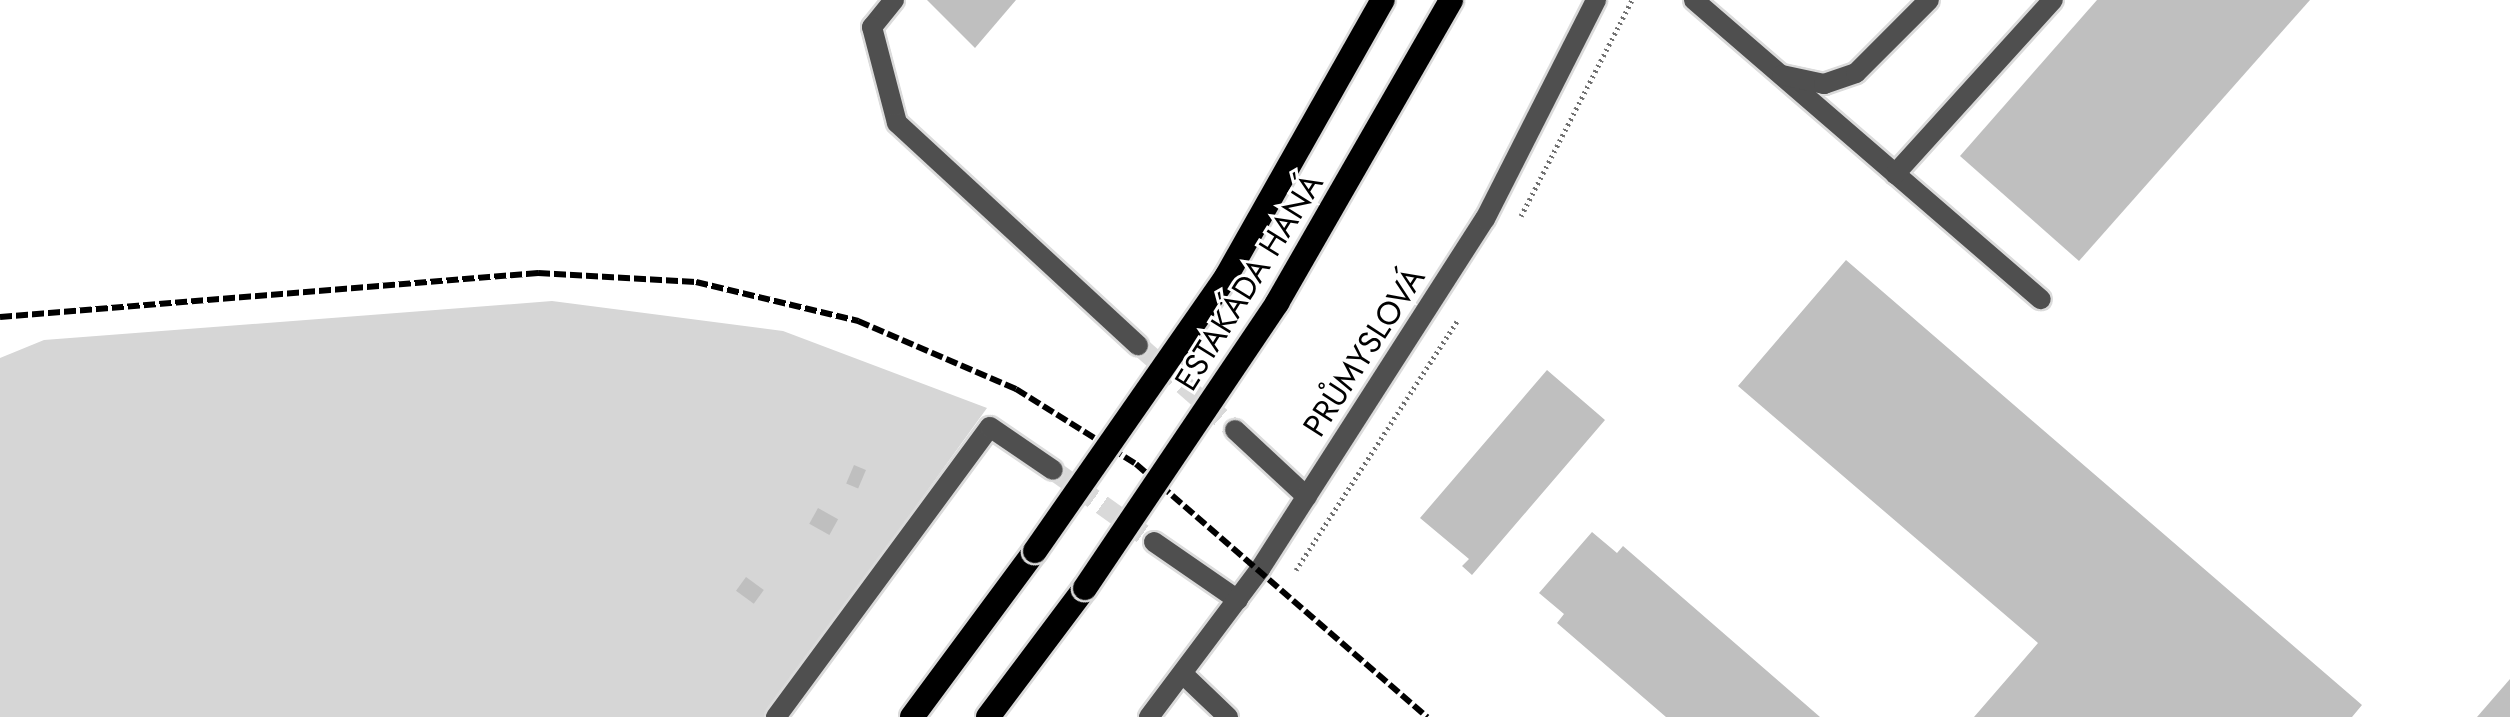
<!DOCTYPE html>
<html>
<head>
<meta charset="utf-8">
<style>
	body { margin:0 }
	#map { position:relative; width:2510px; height:717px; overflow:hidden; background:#fff; font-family:Jost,sans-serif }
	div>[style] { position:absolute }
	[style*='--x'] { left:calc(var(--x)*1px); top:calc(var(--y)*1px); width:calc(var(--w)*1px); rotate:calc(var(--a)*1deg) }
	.green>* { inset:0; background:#d6d6d6 }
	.building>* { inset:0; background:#bfbfbf; transform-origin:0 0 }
	.minor-tunnel>* { height:20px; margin-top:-10px; transform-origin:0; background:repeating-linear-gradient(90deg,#d9d9d9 0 20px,transparent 0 30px) }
	.path>* { height:5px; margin-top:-2.5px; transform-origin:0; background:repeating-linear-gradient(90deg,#717171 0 2px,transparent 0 6px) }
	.roads { filter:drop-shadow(2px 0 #dbdbdb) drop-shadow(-2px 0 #dbdbdb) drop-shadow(0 2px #dbdbdb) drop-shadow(0 -2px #dbdbdb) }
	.minor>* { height:20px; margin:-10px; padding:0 10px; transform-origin:10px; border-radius:10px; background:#4f4f4f }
	.highway>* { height:24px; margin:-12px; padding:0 12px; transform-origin:12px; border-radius:12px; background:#000 }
	.rail>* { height:6px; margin-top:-3px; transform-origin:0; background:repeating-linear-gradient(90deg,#000 0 12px,transparent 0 16px) }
	.bridges { filter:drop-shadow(2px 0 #dbdbdb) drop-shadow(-2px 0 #dbdbdb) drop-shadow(0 2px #dbdbdb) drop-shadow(0 -2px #dbdbdb) }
	.highway-bridge>* { height:24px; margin:-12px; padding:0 12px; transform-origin:12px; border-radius:12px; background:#000 }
	span { translate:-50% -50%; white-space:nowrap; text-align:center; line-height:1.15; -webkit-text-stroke:6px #fff; paint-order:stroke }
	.street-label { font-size:32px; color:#000 }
</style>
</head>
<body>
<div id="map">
	<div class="green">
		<div style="clip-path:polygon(552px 301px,783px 331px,987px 408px,764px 717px,0 717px,0 358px,44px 340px)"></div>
	</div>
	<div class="building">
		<div style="clip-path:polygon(927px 0,1016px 0,975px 48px)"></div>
		<div style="clip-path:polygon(2097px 0,2310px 0,2079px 261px,1960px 156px)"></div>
		<div style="clip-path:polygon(1846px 260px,2362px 705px,2352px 717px,1974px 717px,2038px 643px,1738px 386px)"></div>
		<div style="clip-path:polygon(1547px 370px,1605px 420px,1472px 575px,1462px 566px,1469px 559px,1420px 518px)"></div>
		<div style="left:854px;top:465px;width:13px;height:20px;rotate:23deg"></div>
		<div style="left:818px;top:508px;width:23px;height:18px;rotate:29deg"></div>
		<div style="clip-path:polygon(1592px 532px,1617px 553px,1623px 546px,1820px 717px,1666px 717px,1557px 623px,1564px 614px,1539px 593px)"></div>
		<div style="left:746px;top:577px;width:22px;height:17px;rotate:36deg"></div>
		<div style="clip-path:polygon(2510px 679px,2510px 717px,2477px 717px)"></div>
	</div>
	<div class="minor-tunnel">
		<div style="--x:1138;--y:345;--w:129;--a:41.2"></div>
		<div style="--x:1053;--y:470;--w:124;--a:35.5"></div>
	</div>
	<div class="path">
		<div style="--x:1521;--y:216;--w:243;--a:-62.8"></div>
		<div style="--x:1296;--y:570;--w:298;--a:-57.1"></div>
	</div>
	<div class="roads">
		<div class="minor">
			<div style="--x:894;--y:0;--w:35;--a:129"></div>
			<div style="--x:872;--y:27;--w:99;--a:75.4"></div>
			<div style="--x:897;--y:123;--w:328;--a:42.7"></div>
			<div style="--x:1694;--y:0;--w:458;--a:40.8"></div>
			<div style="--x:1782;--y:75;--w:43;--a:12.1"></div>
			<div style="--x:1824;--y:84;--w:34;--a:-19"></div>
			<div style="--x:1856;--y:73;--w:103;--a:-45"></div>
			<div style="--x:1895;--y:174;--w:235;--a:-47.8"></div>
			<div style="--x:1235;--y:430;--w:98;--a:42.9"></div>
			<div style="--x:1154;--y:542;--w:102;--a:34.6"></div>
			<div style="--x:1184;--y:675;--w:61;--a:43.7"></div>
			<div style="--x:776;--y:717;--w:360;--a:-53.6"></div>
			<div style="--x:990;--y:427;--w:76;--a:34.3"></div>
			<div style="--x:1149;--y:717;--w:185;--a:-53.1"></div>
			<div style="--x:1260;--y:569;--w:416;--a:-57.3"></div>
			<div style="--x:1485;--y:219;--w:246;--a:-63.1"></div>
		</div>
		<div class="highway">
			<div style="--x:912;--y:717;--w:207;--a:-53.5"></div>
			<div style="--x:988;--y:717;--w:161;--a:-53.1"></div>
		</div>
	</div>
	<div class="rail">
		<div style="--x:0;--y:317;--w:540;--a:-4.68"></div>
		<div style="--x:538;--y:273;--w:158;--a:3.3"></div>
		<div style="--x:696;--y:282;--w:167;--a:13.5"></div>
		<div style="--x:858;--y:321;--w:172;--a:23.3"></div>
		<div style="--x:1016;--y:389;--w:142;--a:32"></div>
		<div style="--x:1136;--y:464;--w:386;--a:41"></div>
	</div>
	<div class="bridges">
		<div class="highway-bridge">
			<div style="--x:1035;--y:551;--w:334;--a:-55.1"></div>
			<div style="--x:1226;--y:277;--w:318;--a:-60.5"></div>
			<div style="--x:1085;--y:588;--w:344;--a:-56"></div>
			<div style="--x:1277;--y:303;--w:349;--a:-60.1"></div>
		</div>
	</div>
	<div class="street-label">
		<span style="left:1249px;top:282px;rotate:-58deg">ESTAKÁDA HANÁ</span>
		<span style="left:1364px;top:352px;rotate:-57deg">PRŮMYSLOVÁ</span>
	</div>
</div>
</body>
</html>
